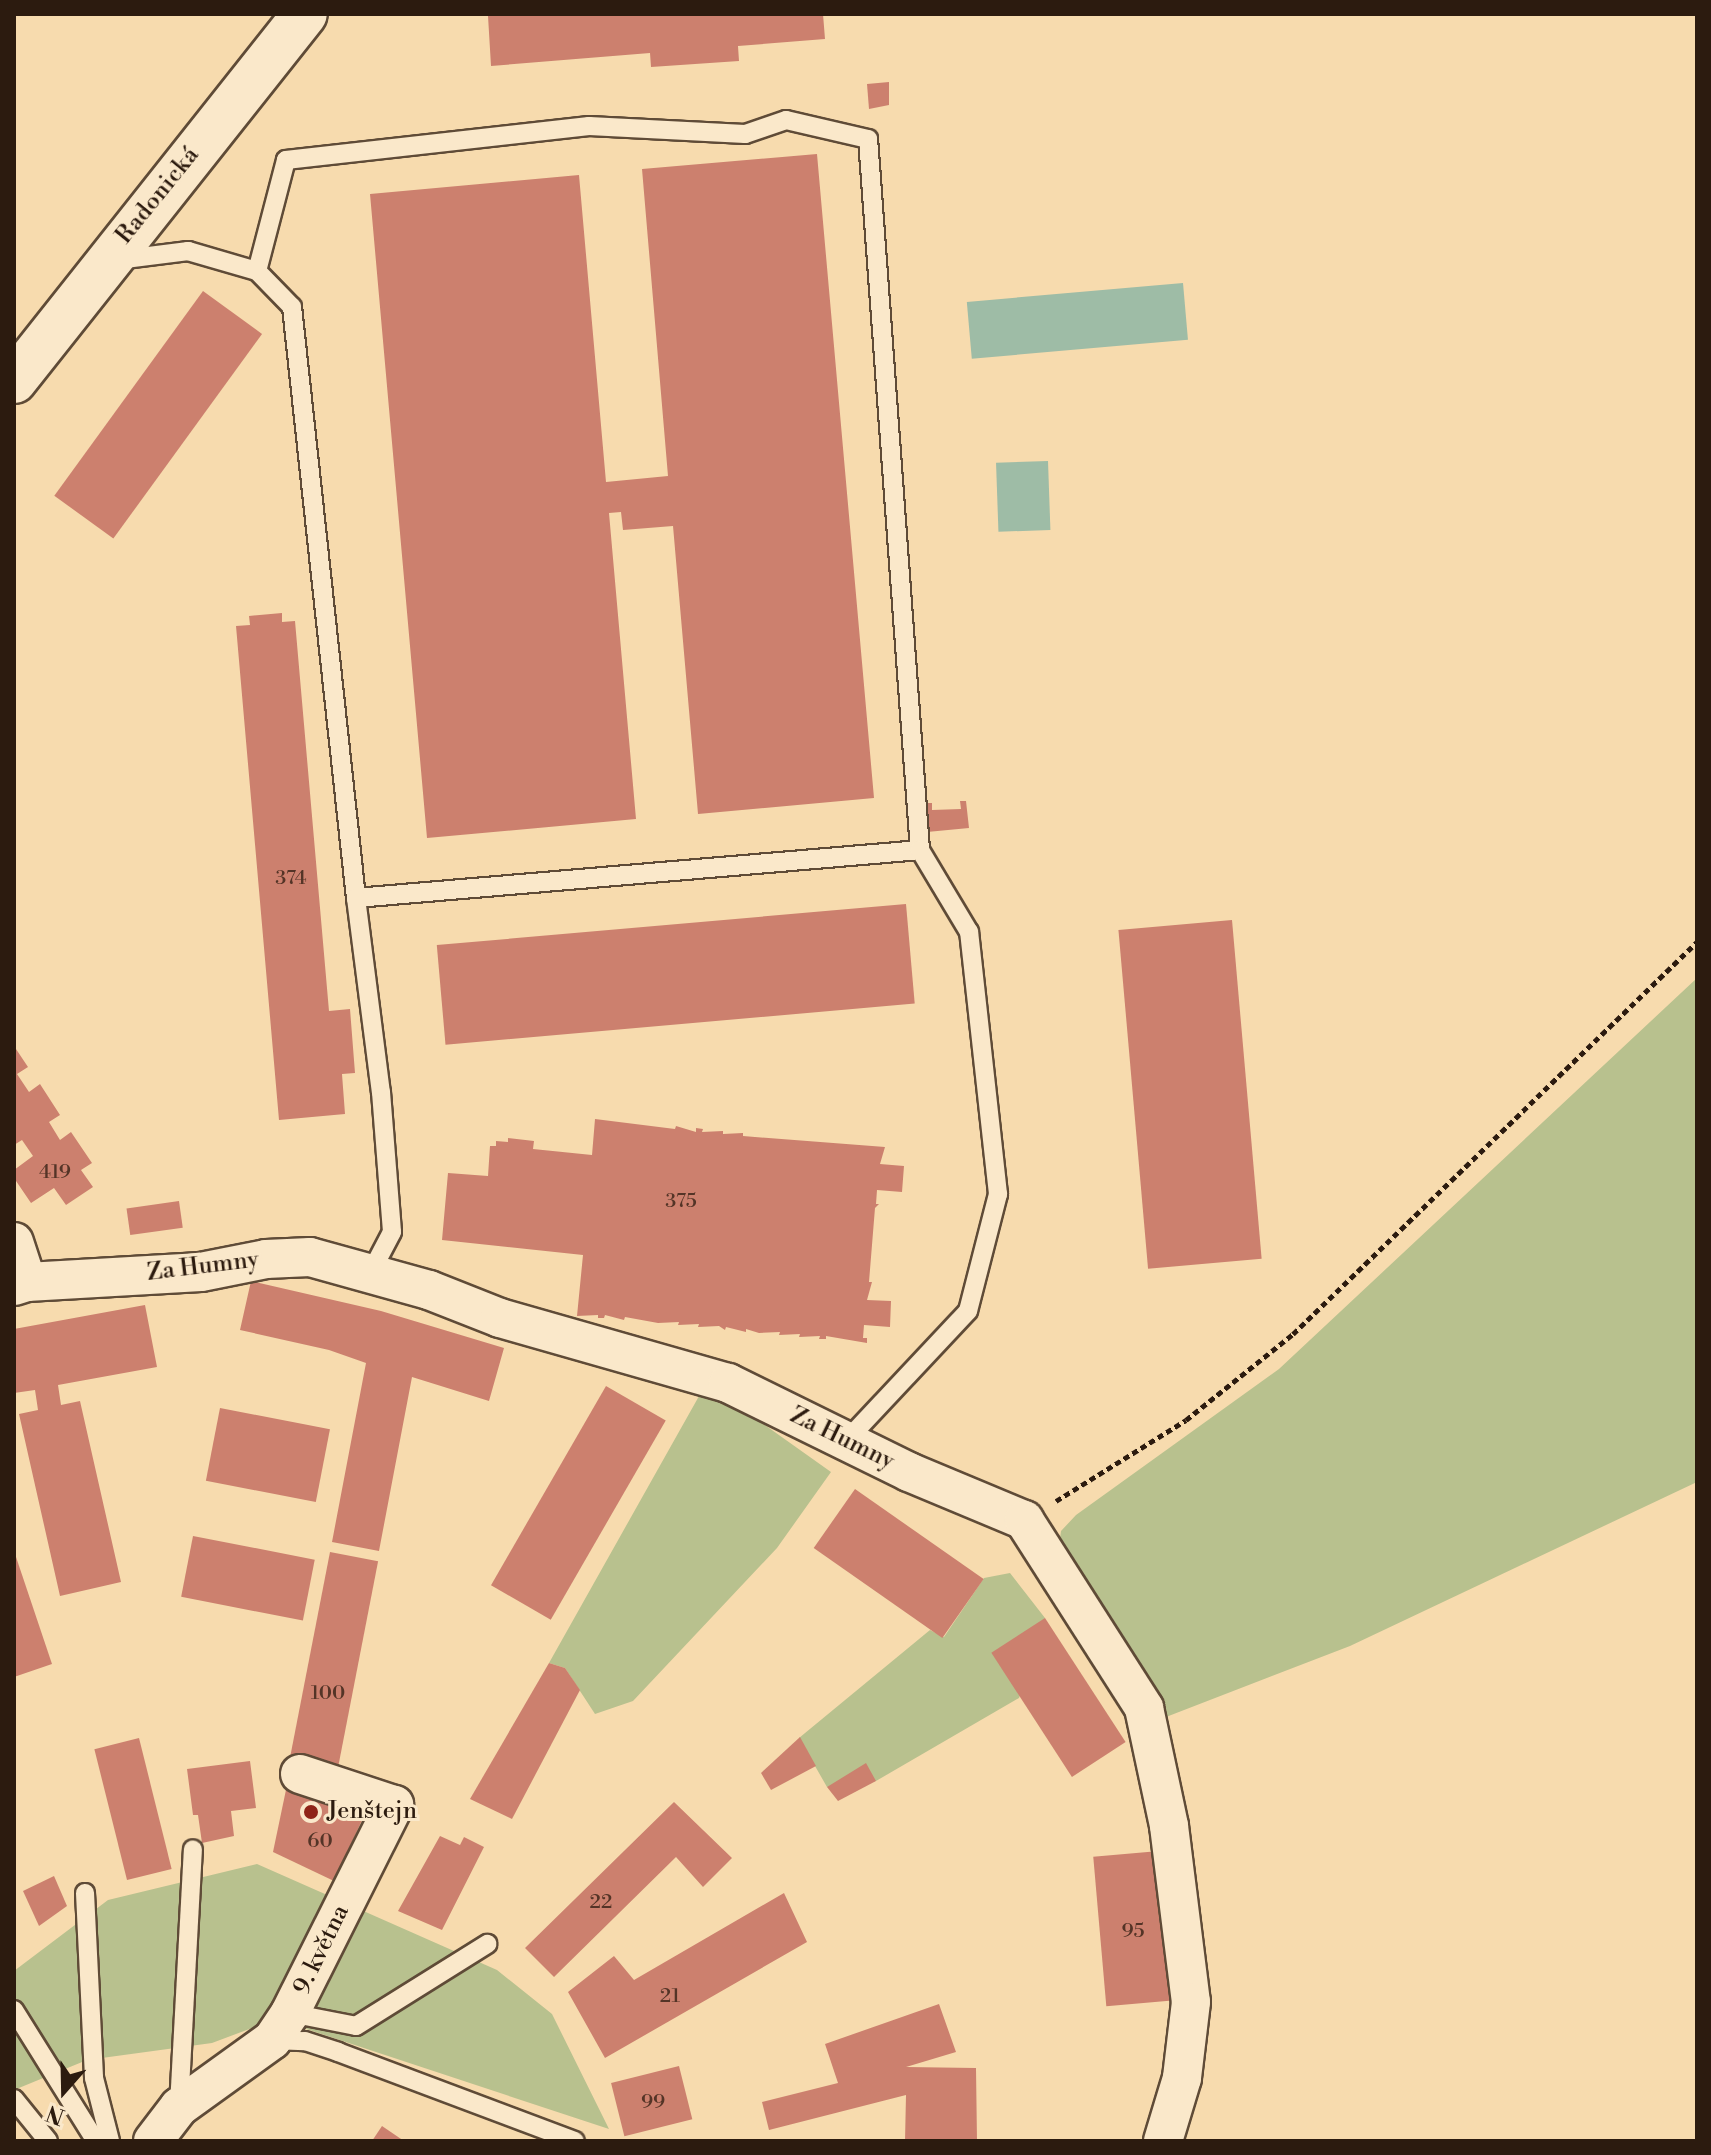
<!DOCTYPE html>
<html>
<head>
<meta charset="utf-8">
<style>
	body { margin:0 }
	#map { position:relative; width:1711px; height:2155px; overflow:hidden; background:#f7dbae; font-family:"Libre Bodoni",serif }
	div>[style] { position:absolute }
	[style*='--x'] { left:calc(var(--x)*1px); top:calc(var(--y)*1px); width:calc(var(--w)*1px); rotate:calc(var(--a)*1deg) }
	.green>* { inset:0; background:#b8c18e }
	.water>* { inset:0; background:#9ebca6; transform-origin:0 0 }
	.building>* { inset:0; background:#cc806e; transform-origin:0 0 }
	.path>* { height:5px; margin-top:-2.5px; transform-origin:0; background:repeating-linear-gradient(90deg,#2c1b0f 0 6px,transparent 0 10px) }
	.roads { filter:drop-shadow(2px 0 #5f4b37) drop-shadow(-2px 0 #5f4b37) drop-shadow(0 2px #5f4b37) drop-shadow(0 -2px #5f4b37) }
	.lane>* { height:18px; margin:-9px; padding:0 9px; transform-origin:9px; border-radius:9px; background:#fae8ca }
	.street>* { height:38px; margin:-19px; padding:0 19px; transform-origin:19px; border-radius:19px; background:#fae8ca }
	.secondary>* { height:44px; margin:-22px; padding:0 22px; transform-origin:22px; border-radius:22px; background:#fae8ca }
	.dots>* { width:22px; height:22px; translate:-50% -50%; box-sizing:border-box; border:4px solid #fae8ca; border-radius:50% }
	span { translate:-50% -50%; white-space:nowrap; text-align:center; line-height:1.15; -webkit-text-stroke:6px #fae8ca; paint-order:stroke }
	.number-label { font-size:20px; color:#543427 }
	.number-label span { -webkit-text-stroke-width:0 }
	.street-label { font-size:24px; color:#2c1b0f }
	.poi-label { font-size:24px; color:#2c1b0f }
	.left { translate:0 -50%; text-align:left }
	.frame { position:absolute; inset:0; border:16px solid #2c1b0f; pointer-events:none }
	.north { position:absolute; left:24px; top:2051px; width:80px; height:80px; -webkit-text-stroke:6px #fae8ca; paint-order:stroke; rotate:200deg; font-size:22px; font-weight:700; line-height:32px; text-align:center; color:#2c1b0f }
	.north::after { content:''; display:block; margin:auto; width:28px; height:36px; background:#2c1b0f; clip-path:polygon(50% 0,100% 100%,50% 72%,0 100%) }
</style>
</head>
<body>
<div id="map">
	<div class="green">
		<div style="clip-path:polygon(1697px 978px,1697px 1482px,1350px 1646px,1166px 1717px,1100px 1606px,1059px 1546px,1061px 1531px,1076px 1515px,1279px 1369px)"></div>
		<div style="clip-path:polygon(703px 1389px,724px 1396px,831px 1472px,777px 1548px,633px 1701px,595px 1714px,565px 1668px,549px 1663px)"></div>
		<div style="clip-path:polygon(1010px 1573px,1045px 1618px,1019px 1698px,876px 1781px,827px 1787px,799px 1738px,930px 1630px,944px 1637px,984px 1578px)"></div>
		<div style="clip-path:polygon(257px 1864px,497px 1970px,552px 2014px,609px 2129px,276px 2019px,212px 2043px,87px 2060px,14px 2090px,14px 1971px,108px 1900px)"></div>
	</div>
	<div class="water">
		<div style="left:1183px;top:283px;width:57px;height:217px;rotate:85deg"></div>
		<div style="left:1048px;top:461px;width:69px;height:52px;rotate:88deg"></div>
	</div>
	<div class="building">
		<div style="clip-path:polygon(501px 14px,823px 14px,825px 39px,738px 46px,739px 61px,651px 67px,650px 53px,491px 66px,488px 16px)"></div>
		<div style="clip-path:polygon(889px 82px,889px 105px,869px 109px,867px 84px)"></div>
		<div style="clip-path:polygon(817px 154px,874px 798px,698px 814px,673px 526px,623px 530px,621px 512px,609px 513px,636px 819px,427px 838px,370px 194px,579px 175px,606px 482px,668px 476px,642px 169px)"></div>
		<div style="left:203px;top:291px;width:73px;height:253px;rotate:36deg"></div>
		<div style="clip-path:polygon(282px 613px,282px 622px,295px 621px,329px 1011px,350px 1009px,355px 1073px,342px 1074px,345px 1114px,279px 1120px,236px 626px,250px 625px,249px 616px)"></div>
		<div style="clip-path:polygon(960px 801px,966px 801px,969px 828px,927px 832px,926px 803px,932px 803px,932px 810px,961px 809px)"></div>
		<div style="left:906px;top:904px;width:100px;height:471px;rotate:85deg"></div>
		<div style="left:1232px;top:920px;width:340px;height:114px;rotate:85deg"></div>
		<div style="clip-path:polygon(14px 1046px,28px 1067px,17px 1074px,29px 1092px,40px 1084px,60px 1115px,49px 1122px,60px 1140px,71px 1132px,92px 1163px,81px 1170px,93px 1187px,66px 1205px,54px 1188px,31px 1203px,14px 1178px,14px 1170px,33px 1156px,22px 1140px,14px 1145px)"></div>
		<div style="clip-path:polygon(595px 1119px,675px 1129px,676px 1126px,696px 1132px,696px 1128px,703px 1129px,702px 1132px,723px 1131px,723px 1134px,743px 1133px,743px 1136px,885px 1147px,880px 1164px,904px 1166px,902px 1192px,877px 1190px,876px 1204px,879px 1204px,875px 1208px,869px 1282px,872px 1282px,867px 1300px,891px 1301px,890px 1327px,864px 1325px,863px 1338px,867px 1338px,867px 1343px,826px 1336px,826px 1339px,819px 1339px,820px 1336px,799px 1337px,800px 1334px,779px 1335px,780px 1332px,759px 1333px,746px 1329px,746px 1332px,726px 1327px,725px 1330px,719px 1326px,698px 1327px,699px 1324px,678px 1325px,679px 1322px,658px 1323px,625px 1317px,624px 1320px,605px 1315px,604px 1318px,598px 1318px,598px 1315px,577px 1316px,583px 1255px,442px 1240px,448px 1173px,488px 1176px,490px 1146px,496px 1146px,496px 1141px,508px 1142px,508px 1138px,534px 1141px,533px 1149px,592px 1155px)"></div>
		<div style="left:179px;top:1201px;width:27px;height:53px;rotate:82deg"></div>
		<div style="clip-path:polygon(251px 1281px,381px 1311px,504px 1348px,489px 1401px,412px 1377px,379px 1551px,332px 1542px,366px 1363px,329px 1350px,240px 1330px)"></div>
		<div style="clip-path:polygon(145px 1305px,157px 1367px,58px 1385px,61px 1405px,80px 1401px,121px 1582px,60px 1596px,19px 1414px,38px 1410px,35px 1390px,14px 1393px,14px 1329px)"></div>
		<div style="left:606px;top:1386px;width:69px;height:230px;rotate:30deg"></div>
		<div style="left:220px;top:1408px;width:112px;height:74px;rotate:11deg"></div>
		<div style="left:855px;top:1489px;width:157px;height:72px;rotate:35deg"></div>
		<div style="left:193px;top:1536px;width:124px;height:62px;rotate:11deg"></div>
		<div style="clip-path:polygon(14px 1551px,52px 1664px,14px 1677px)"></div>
		<div style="left:330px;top:1552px;width:49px;height:214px;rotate:11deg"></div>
		<div style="left:1045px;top:1618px;width:148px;height:64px;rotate:57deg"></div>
		<div style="clip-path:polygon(549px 1663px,565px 1668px,580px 1690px,512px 1819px,470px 1799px)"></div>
		<div style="clip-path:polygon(800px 1737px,816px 1766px,771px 1790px,761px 1773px)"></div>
		<div style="left:139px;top:1738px;width:135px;height:46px;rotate:76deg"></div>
		<div style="clip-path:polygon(250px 1761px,256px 1808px,231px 1811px,234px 1836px,202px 1843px,198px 1815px,193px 1815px,187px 1769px)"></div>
		<div style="clip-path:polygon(866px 1763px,876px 1781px,838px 1801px,827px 1787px)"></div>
		<div style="clip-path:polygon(287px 1785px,363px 1818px,334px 1881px,273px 1852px)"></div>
		<div style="clip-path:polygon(674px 1802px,732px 1858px,703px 1887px,676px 1857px,554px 1977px,525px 1948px)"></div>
		<div style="clip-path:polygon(440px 1836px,460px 1845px,464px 1837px,484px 1847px,442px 1930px,398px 1911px)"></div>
		<div style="left:1159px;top:1851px;width:150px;height:66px;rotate:85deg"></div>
		<div style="clip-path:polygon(54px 1876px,67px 1906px,39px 1926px,23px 1891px)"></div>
		<div style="clip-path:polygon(784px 1893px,807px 1942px,605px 2058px,568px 1992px,614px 1956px,634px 1980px)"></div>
		<div style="clip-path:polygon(939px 2004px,956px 2052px,906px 2067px,976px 2068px,977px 2141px,905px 2141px,906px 2095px,769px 2130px,762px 2102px,838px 2083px,825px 2044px)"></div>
		<div style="left:679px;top:2066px;width:55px;height:70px;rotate:76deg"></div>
		<div style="clip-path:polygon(382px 2126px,404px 2141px,372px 2141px)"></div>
	</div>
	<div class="path">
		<div style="--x:1056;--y:1501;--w:153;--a:-31.9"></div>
		<div style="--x:1186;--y:1420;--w:137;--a:-38.8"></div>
		<div style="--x:1293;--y:1334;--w:563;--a:-44.14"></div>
	</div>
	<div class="roads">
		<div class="lane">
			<div style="--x:117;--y:260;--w:72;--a:-7.2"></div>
			<div style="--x:188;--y:251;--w:72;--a:16.2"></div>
			<div style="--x:257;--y:271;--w:50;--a:45.8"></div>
			<div style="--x:292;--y:307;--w:594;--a:83.82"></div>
			<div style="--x:356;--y:898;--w:566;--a:-4.86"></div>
			<div style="--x:920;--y:850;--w:713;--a:-94.18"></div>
			<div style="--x:868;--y:139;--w:84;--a:-167"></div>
			<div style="--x:786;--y:120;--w:43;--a:161.1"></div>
			<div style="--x:745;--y:134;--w:156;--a:-177.1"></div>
			<div style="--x:589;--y:126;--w:305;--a:173.6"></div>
			<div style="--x:286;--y:160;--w:115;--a:104.6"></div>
			<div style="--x:356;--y:898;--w:196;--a:82.7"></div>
			<div style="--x:381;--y:1092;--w:140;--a:85.5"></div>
			<div style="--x:392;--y:1232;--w:45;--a:117.7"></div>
			<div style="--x:846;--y:1441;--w:178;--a:-46.8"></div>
			<div style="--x:968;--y:1311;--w:121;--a:-75.6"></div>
			<div style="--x:998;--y:1194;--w:264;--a:-96.3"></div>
			<div style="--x:969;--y:932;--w:96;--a:-120.9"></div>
			<div style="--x:85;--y:1893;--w:185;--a:87.2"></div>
			<div style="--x:94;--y:2078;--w:65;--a:75.7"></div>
			<div style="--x:14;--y:2010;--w:155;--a:58"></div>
			<div style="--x:290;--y:2013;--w:67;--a:11.1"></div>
			<div style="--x:356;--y:2026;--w:155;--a:-32"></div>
			<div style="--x:272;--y:2040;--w:33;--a:2"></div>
			<div style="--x:305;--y:2041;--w:35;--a:18"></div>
			<div style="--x:338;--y:2052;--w:253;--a:20.6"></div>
			<div style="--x:14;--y:2099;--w:54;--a:51"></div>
			<div style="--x:179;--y:2106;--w:257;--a:-86.9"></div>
		</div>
		<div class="street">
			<div style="--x:14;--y:1242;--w:42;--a:72"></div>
			<div style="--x:14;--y:1286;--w:14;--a:-17"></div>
			<div style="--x:27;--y:1282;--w:174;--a:-3.3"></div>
			<div style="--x:201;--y:1272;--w:66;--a:-11.3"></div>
			<div style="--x:266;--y:1259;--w:44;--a:-2.6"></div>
			<div style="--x:310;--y:1257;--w:123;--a:15.5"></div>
			<div style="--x:429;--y:1290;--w:76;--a:21.5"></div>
			<div style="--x:500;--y:1318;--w:237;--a:15.9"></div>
			<div style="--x:728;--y:1383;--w:202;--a:26.2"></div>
			<div style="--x:909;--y:1472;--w:125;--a:22.7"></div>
			<div style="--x:1024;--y:1520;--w:223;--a:57.4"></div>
			<div style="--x:1144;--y:1708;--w:121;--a:78"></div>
			<div style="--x:1169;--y:1826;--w:177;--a:82.9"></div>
			<div style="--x:1191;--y:2002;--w:77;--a:96.8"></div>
			<div style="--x:1182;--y:2078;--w:66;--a:106.8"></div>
			<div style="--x:153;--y:2141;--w:43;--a:-52.6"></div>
			<div style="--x:179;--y:2107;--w:115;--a:-35.8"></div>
			<div style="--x:272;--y:2040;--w:32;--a:-56"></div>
			<div style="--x:290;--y:2013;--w:233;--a:-63.4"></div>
			<div style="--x:394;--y:1805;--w:99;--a:-161.7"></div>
		</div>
		<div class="secondary">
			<div style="--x:14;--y:381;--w:468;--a:-51.6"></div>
		</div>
	</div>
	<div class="dots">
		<div style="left:311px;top:1812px;background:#8f2418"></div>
	</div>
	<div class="number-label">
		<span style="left:291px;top:878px">374</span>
		<span style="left:55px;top:1172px">419</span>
		<span style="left:681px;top:1201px">375</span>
		<span style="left:328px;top:1693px">100</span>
		<span style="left:320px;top:1841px">60</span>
		<span style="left:601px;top:1902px">22</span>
		<span style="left:1133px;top:1931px">95</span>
		<span style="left:670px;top:1996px">21</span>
		<span style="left:653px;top:2102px">99</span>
	</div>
	<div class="street-label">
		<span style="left:158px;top:196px;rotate:-51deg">Radonická</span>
		<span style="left:203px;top:1267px;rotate:-7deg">Za Humny</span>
		<span style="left:842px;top:1439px;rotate:26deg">Za Humny</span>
		<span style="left:322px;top:1950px;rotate:-64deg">9. května</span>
	</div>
	<div class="poi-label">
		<span class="left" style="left:327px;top:1812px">Jenštejn</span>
	</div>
	<div class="frame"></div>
	<div class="north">N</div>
</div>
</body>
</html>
